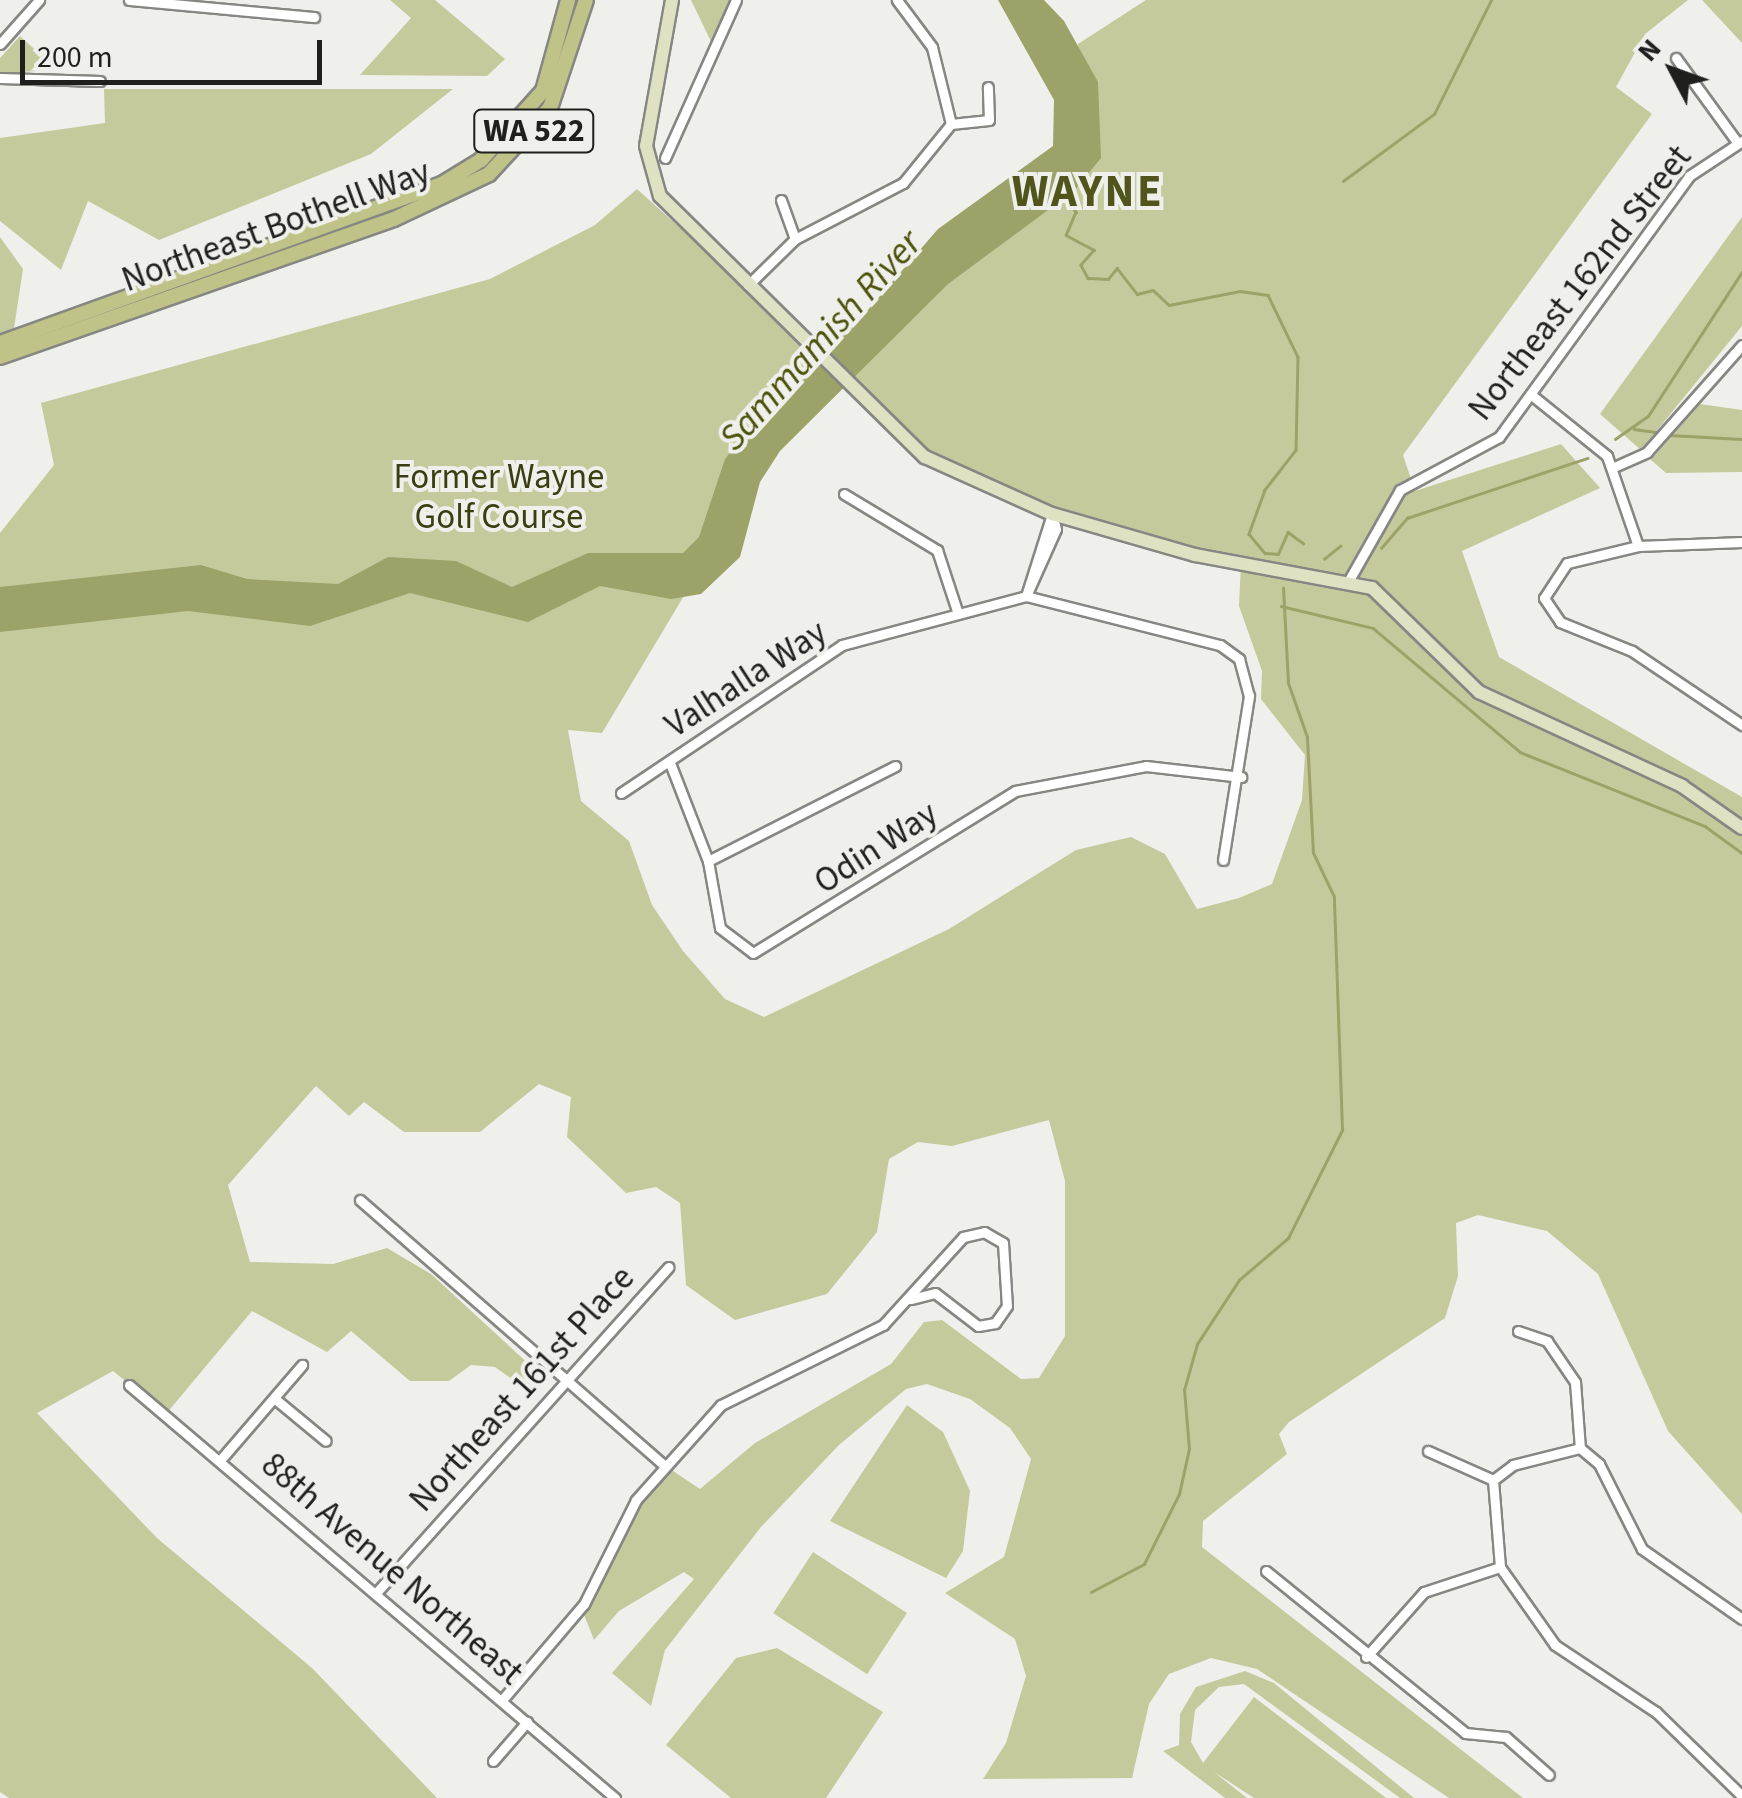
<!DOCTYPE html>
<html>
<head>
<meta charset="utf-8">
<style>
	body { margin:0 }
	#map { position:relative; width:1742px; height:1798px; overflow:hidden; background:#eff0eb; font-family:"Source Sans 3",sans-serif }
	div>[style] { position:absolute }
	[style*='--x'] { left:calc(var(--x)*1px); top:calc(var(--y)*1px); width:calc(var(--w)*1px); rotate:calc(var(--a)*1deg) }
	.green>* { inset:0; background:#c5ca9d; transform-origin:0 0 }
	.water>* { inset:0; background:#9ca268 }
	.stream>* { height:2.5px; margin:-1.25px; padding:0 1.25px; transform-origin:1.25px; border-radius:1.25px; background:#9ca268 }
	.roads { filter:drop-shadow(2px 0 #868783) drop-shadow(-2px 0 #868783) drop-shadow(0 2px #868783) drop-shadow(0 -2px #868783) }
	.street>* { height:9px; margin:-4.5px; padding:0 4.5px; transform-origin:4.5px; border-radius:4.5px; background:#fff }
	.secondary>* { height:12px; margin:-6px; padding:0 6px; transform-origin:6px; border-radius:6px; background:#dfe1c3 }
	.primary>* { height:14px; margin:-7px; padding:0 7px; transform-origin:7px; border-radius:7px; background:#bfc387 }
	span { translate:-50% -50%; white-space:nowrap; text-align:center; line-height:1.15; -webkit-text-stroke:8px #eff0eb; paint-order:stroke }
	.shield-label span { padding:2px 8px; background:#eff0eb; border:2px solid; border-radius:8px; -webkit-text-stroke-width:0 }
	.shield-label { font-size:32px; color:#1f1f1d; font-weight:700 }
	.street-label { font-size:35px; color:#1f1f1d }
	.park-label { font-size:35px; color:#3b3e11 }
	.water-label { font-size:38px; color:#4c510b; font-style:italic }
	.district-label { font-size:45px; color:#51551b; font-weight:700; letter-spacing:2.5px }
	.north { position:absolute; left:1622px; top:20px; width:100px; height:100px; -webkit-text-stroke:8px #eff0eb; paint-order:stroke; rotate:311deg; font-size:28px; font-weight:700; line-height:40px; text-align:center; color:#1f1f1d }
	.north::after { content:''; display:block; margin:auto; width:35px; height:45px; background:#1f1f1d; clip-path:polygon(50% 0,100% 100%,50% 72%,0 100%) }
	.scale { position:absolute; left:20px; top:40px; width:302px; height:45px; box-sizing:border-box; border:5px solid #1f1f1d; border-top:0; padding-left:12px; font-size:30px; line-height:35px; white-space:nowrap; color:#1f1f1d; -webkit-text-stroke:8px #eff0eb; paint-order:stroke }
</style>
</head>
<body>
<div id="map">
	<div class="green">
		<div style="clip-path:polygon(390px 0,435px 0,505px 59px,487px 76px,360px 75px,411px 18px)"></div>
		<div style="clip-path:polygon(691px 0,739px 0,715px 50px)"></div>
		<div style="clip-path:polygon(1146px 0,1688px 0,1645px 34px,1616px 87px,1652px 114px,1403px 455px,1415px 491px,1561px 444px,1600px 488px,1462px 551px,1499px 657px,1742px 797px,1742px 1514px,1668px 1431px,1598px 1274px,1547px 1231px,1478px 1215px,1456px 1223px,1458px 1276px,1445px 1318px,1289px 1422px,1279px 1434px,1287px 1454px,1203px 1521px,1202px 1547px,1523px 1798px,1449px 1798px,1257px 1669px,1211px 1658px,1169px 1674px,1149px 1704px,1132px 1778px,983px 1779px,1006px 1743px,1026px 1676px,1015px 1639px,945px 1593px,1004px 1557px,1031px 1459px,1010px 1428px,970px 1399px,927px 1384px,906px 1389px,839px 1445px,761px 1527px,665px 1650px,651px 1706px,612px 1673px,694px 1579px,684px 1572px,619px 1611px,594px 1640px,581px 1607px,664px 1465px,700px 1489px,755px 1443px,891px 1364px,924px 1322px,942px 1320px,1021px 1379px,1039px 1378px,1065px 1336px,1065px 1181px,1049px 1120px,952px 1146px,918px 1142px,889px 1159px,877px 1232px,827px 1294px,735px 1320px,686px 1285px,680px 1203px,656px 1187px,626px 1193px,567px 1137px,571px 1097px,539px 1084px,480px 1132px,404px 1132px,364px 1102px,349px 1116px,316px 1086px,228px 1185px,250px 1262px,333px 1264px,387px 1248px,431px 1274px,546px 1380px,527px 1390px,495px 1367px,471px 1365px,449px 1381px,410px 1381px,351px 1331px,327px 1352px,252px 1311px,166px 1414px,113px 1371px,37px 1413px,157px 1538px,312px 1668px,437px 1798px,9px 1798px,0 1792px,0 533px,54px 465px,41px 403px,490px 279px,595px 225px,637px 189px,832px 365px,795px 410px,602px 733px,568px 730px,581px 801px,629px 841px,652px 905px,683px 951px,725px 999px,764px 1017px,949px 929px,1076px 850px,1131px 837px,1165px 854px,1197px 909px,1239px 898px,1272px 884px,1302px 800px,1305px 755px,1261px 699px,1262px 671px,1239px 606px,1241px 562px,952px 475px,834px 367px,1039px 177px,1081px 120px,1078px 44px)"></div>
		<div style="clip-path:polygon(1702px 0,1742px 0,1742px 43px)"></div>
		<div style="clip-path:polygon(20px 36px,44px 58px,38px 71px,0 73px,0 58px)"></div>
		<div style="clip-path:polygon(104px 89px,453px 89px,371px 154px,159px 240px,88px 201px,61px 270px,0 221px,0 138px,105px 123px)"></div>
		<div style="clip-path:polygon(1742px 217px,1742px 326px,1641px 450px,1600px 414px)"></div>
		<div style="clip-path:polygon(0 237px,23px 269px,14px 328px,0 334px)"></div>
		<div style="clip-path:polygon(1700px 404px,1742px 410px,1742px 472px,1666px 473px,1651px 460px)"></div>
		<div style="clip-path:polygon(907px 1405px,943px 1432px,970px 1491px,963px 1551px,946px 1578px,830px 1521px)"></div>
		<div style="left:813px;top:1552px;width:112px;height:73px;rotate:33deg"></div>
		<div style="clip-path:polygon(777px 1648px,883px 1712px,826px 1798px,731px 1798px,666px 1745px,736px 1658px)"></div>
		<div style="clip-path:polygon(1245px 1671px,1274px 1683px,1414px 1798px,1400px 1798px,1244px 1684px,1219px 1687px,1195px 1710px,1191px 1742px,1203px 1763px,1254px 1697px,1386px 1798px,1254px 1798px,1214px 1772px,1247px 1798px,1225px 1798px,1163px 1751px,1179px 1745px,1180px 1714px,1196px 1687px)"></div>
	</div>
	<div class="water">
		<div style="clip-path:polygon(998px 0,1044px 0,1064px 21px,1098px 82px,1101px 158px,1075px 190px,948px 284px,780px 451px,760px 482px,740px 557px,701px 594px,671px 599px,600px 586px,528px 622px,410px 593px,310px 626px,188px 611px,0 632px,0 587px,201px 565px,247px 579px,338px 584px,388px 557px,456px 561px,512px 587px,588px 553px,683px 553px,699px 537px,725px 459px,781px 386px,867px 311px,938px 229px,1053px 146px,1054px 100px)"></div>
	</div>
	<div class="stream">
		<div style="--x:1343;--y:181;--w:113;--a:-36.4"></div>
		<div style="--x:1434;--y:114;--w:127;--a:-63.4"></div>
		<div style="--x:1064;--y:194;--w:22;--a:56"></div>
		<div style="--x:1076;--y:212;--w:25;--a:113"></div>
		<div style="--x:1066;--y:235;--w:32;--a:28"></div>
		<div style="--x:1094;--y:250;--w:20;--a:131"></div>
		<div style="--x:1081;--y:265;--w:15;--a:62"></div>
		<div style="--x:1088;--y:278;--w:20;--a:3"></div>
		<div style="--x:1108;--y:279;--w:14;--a:-51"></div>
		<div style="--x:1117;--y:268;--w:33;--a:52"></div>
		<div style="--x:1137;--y:294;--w:16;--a:-14"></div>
		<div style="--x:1153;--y:290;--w:22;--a:43"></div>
		<div style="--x:1169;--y:305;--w:72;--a:-11.2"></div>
		<div style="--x:1240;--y:291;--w:28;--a:8"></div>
		<div style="--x:1268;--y:295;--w:69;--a:64.2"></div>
		<div style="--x:1298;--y:357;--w:93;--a:91.2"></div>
		<div style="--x:1296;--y:450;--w:51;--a:127.8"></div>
		<div style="--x:1265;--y:490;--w:47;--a:110"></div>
		<div style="--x:1249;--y:534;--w:25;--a:50"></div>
		<div style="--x:1265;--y:553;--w:13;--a:4"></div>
		<div style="--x:1278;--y:554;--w:24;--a:-66"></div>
		<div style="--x:1288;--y:532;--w:19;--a:36"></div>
		<div style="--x:1634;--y:429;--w:27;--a:8"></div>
		<div style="--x:1669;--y:435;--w:73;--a:3.1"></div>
		<div style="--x:1615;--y:439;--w:40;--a:-34.9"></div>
		<div style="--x:1648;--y:416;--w:172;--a:-56.9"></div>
		<div style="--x:1381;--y:548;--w:40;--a:-49"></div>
		<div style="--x:1407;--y:518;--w:190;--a:-18.4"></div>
		<div style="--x:1324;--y:559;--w:21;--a:-39"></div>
		<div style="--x:1281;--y:606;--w:95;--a:13.4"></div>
		<div style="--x:1373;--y:628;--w:192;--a:40.1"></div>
		<div style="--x:1520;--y:752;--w:199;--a:21.8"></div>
		<div style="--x:1705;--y:826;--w:46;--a:36.1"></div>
		<div style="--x:1091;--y:1592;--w:60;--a:-27.8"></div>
		<div style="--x:1144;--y:1564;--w:78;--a:-63.4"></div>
		<div style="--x:1179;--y:1494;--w:46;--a:-77.5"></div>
		<div style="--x:1189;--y:1449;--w:59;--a:-94.8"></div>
		<div style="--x:1184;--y:1390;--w:48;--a:-74.2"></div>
		<div style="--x:1197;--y:1344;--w:77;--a:-56.7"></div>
		<div style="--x:1239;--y:1280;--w:65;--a:-40.6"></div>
		<div style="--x:1288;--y:1238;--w:121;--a:-63.4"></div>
		<div style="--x:1342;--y:1130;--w:233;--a:-92"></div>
		<div style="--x:1334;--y:897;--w:49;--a:-115.5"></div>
		<div style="--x:1313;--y:853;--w:116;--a:-93"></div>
		<div style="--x:1307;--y:737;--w:57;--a:-109.4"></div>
		<div style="--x:1288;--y:683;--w:95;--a:-93"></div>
	</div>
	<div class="roads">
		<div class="street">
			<div style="--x:129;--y:0;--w:186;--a:5.3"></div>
			<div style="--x:0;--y:44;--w:59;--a:-48.4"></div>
			<div style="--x:1676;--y:58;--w:104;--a:54"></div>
			<div style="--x:0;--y:78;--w:100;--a:1.7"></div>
			<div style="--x:951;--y:124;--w:38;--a:-6"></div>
			<div style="--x:989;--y:120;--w:33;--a:-92"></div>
			<div style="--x:665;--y:158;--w:173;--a:-65.8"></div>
			<div style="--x:781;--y:200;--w:41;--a:70.3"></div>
			<div style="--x:748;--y:285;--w:66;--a:-44.4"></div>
			<div style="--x:795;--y:239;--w:122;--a:-27.4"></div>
			<div style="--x:903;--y:183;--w:76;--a:-50.9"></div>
			<div style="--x:951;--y:124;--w:79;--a:-103.9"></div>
			<div style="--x:932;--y:47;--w:59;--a:-126.7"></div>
			<div style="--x:1534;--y:397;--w:94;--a:38.9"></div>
			<div style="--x:1607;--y:456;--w:95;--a:71"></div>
			<div style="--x:1614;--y:467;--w:36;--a:-24"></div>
			<div style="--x:1647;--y:452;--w:143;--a:-48.4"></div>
			<div style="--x:844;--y:494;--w:109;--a:31.1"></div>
			<div style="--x:937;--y:550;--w:67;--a:71.8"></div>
			<div style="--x:1742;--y:542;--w:104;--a:177.8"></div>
			<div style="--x:1638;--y:546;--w:73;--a:166.5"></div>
			<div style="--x:1567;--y:563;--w:42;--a:123.3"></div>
			<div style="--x:1544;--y:598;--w:29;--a:56"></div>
			<div style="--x:1560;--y:622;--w:78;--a:21.9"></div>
			<div style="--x:1632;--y:651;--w:133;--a:33.9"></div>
			<div style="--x:1349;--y:580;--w:103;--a:-60.5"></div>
			<div style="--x:1400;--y:490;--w:112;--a:-28.2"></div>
			<div style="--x:1499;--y:437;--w:323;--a:-53.9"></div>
			<div style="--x:1689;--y:176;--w:64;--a:-33.4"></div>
			<div style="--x:1026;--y:596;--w:200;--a:14.2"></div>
			<div style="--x:1220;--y:645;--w:24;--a:36"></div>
			<div style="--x:1239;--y:659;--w:38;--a:75"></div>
			<div style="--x:1249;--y:696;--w:166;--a:99"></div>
			<div style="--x:1026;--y:596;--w:86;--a:-72.4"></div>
			<div style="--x:670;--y:763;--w:105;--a:68.8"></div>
			<div style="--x:708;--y:861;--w:68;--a:79.8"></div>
			<div style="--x:720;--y:928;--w:41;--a:37.1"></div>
			<div style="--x:753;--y:953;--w:308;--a:-31.7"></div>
			<div style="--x:1015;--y:791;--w:133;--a:-10.8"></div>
			<div style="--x:1146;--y:766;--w:96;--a:6.6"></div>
			<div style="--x:621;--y:793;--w:266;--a:-33.8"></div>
			<div style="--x:842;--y:645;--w:190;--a:-14.9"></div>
			<div style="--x:1026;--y:596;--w:73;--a:-65.9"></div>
			<div style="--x:1056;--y:529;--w:16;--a:-105"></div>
			<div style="--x:708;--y:861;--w:210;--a:-26.9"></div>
			<div style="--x:360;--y:1200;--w:403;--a:41.1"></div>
			<div style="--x:1518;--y:1331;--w:31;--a:19"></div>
			<div style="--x:1547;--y:1341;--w:50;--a:55.7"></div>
			<div style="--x:1575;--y:1382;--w:66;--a:85.7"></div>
			<div style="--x:129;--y:1385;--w:638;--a:40.36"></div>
			<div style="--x:274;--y:1398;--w:67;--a:39.6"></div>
			<div style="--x:1580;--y:1448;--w:69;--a:165.8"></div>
			<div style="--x:1513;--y:1465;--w:25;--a:143"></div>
			<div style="--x:1493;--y:1480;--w:87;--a:85.4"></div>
			<div style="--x:1500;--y:1567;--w:95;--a:54.8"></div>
			<div style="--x:1555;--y:1645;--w:121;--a:33.6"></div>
			<div style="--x:1656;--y:1712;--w:120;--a:44.3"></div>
			<div style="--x:1580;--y:1448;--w:25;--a:40"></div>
			<div style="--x:1599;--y:1464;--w:95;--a:63.2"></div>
			<div style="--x:1642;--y:1549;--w:122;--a:35"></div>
			<div style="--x:1428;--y:1451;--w:71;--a:24"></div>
			<div style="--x:222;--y:1458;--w:123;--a:-49.3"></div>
			<div style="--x:1266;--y:1571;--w:257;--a:39.1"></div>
			<div style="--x:1465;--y:1733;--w:41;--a:5.6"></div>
			<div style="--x:1506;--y:1737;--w:57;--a:41.5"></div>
			<div style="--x:376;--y:1593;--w:438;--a:-48.1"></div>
			<div style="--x:1366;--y:1657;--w:87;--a:-48.3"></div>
			<div style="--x:1424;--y:1592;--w:80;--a:-18.2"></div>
			<div style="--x:502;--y:1700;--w:126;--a:-49.5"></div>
			<div style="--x:584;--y:1604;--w:116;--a:-63.4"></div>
			<div style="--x:636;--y:1500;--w:127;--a:-48.2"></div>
			<div style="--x:721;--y:1405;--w:181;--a:-26.3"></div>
			<div style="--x:883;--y:1325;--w:119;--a:-47.7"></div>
			<div style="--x:963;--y:1237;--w:22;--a:-13"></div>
			<div style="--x:984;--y:1232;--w:22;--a:30"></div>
			<div style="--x:1003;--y:1243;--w:63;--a:86.4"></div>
			<div style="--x:1007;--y:1306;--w:21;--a:125"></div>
			<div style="--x:995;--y:1323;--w:17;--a:170"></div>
			<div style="--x:978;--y:1326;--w:54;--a:-142.5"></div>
			<div style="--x:935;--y:1293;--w:25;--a:166"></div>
			<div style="--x:493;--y:1761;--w:52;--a:-48.9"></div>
		</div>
		<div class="secondary">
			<div style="--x:672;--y:0;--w:148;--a:100.1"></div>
			<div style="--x:646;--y:146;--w:52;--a:74.4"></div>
			<div style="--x:660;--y:196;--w:372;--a:44.6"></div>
			<div style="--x:925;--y:457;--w:139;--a:24.2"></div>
			<div style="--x:1052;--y:514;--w:149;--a:16"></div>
			<div style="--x:1195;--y:555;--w:180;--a:10.6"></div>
			<div style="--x:1372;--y:588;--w:149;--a:44.2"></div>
			<div style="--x:1479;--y:692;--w:224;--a:24.8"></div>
			<div style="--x:1682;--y:786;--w:73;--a:35"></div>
		</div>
		<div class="primary">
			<div style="--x:0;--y:343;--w:470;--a:-19.8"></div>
			<div style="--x:442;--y:184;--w:46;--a:-31.6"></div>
			<div style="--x:481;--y:160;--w:93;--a:-48.1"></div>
			<div style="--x:543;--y:91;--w:94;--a:-74.6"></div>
			<div style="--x:0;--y:357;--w:417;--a:-19.3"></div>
			<div style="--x:394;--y:219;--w:105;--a:-25.3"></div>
			<div style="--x:489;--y:174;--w:90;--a:-47.3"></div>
			<div style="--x:550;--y:108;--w:114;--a:-71.6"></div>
		</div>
	</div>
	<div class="shield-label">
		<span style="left:534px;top:131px">WA 522</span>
	</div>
	<div class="street-label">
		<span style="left:276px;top:226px;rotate:-20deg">Northeast Bothell Way</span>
		<span style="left:1580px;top:283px;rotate:-52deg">Northeast 162nd Street</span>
		<span style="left:746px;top:679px;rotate:-33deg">Valhalla Way</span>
		<span style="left:876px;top:848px;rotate:-33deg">Odin Way</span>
		<span style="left:522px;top:1389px;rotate:-48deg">Northeast 161st Place</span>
		<span style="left:392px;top:1569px;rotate:41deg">88th Avenue Northeast</span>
	</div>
	<div class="park-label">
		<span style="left:499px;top:497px">Former Wayne<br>Golf Course</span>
	</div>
	<div class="water-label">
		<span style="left:821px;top:341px;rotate:-48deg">Sammamish River</span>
	</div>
	<div class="district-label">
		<span style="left:1088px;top:193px">WAYNE</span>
	</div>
	<div class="north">N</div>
	<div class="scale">200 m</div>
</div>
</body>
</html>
